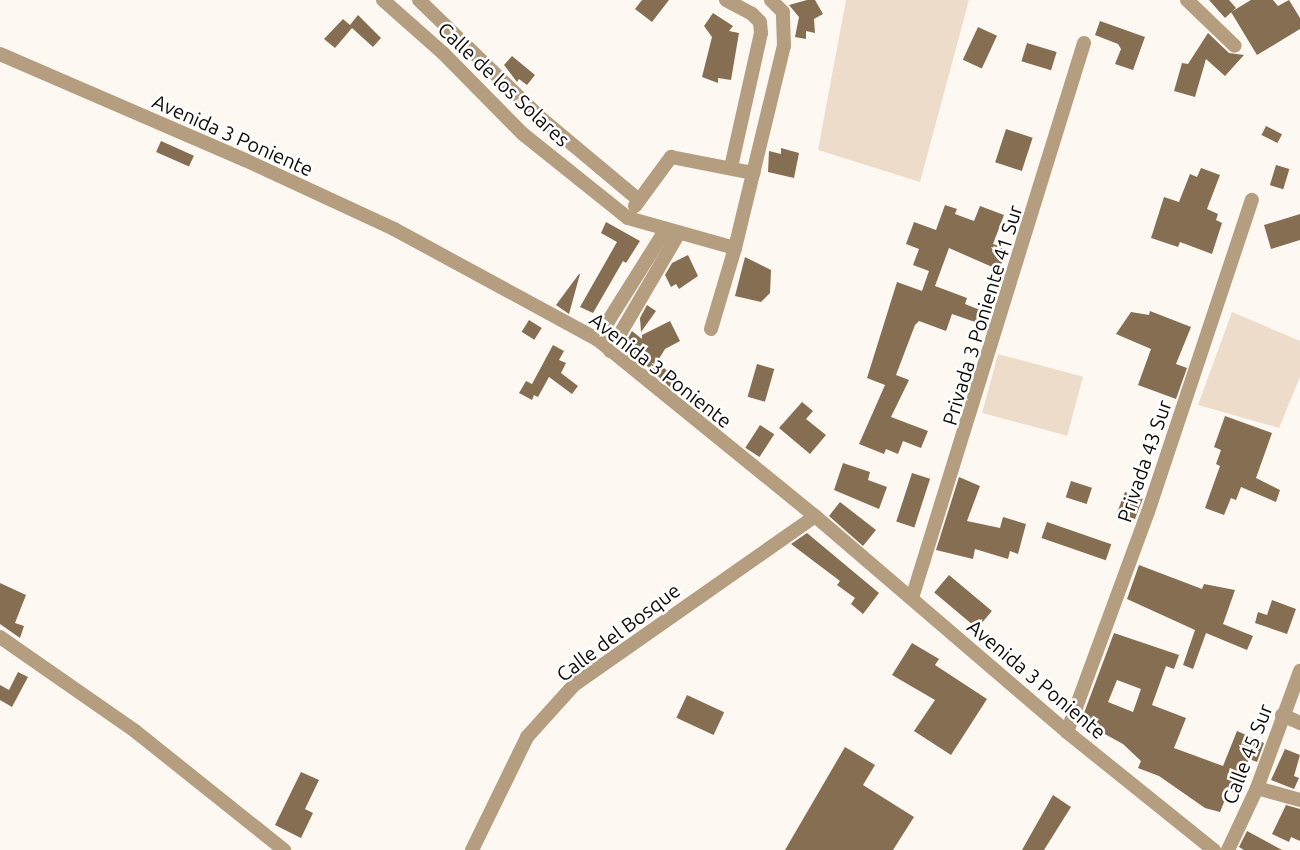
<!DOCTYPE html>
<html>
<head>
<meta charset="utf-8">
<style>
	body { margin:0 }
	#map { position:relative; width:1300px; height:850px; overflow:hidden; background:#fef8f2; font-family:Ubuntu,sans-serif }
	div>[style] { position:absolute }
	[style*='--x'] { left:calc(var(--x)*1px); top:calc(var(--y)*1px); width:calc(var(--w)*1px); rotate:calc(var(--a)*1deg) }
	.green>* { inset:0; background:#eddcc9; transform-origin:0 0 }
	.building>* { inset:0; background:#866e53; transform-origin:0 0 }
	.minor>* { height:14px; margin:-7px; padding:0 7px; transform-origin:7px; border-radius:7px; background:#b59d80 }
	span { translate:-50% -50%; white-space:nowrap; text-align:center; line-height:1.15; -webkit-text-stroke:5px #fff; paint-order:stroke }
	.street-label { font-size:20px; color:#0e0b08 }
</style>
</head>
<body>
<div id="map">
	<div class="green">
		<div style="clip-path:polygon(846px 0,969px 0,920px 182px,818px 150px)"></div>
		<div style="clip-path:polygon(1232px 312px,1300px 341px,1300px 377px,1279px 428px,1198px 405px)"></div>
		<div style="left:998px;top:354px;width:88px;height:61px;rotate:15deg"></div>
	</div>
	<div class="building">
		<div style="clip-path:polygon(642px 0,669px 0,652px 22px,635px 9px)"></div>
		<div style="clip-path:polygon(807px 0,815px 0,823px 14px,814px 19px,815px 33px,806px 31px,806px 39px,795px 37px,799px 17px,789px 5px)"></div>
		<div style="clip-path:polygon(1209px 0,1229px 0,1236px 8px,1225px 18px)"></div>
		<div style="clip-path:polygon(1251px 0,1273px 0,1278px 6px,1289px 0,1300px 18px,1300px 29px,1257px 55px,1231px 12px)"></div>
		<div style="clip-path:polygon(713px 13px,733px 26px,729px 31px,739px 33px,731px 80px,718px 78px,718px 83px,702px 77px,712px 37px,704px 26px)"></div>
		<div style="clip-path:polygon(358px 15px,381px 38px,373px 47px,352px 28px,335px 48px,324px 39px,343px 19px,350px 25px)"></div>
		<div style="clip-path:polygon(1100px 21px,1145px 37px,1133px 70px,1115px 64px,1121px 49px,1118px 44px,1095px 35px)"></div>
		<div style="left:978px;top:27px;width:21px;height:36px;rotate:25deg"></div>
		<div style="clip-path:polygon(1208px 33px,1229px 53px,1244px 55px,1225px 76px,1206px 59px,1195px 97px,1174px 91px,1182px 63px,1188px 64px)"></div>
		<div style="left:1027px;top:43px;width:31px;height:19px;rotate:17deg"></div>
		<div style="clip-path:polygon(512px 56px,535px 75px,527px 85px,519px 79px,517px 82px,504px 65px)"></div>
		<div style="left:1266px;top:126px;width:18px;height:10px;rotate:27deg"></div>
		<div style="left:1006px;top:129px;width:28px;height:35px;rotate:18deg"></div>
		<div style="left:161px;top:141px;width:36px;height:12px;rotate:24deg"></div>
		<div style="clip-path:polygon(781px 148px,799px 153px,794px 178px,768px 172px,769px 151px,781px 154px)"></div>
		<div style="left:1276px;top:165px;width:14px;height:21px;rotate:17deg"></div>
		<div style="clip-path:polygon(1201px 168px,1220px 175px,1207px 209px,1218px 214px,1216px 220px,1222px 223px,1212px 254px,1180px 242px,1178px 247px,1151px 238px,1164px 197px,1179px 202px,1190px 174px,1197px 177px)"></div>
		<div style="clip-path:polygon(945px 205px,957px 209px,955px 214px,974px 221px,980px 206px,1004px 215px,993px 244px,1007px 249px,999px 270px,949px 248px,935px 286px,967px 298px,965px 304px,985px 312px,981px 324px,952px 314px,946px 331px,919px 321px,915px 325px,896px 375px,909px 380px,891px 417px,928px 431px,921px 448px,903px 441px,898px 454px,886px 449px,884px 454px,859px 444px,885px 385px,867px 378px,897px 282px,922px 291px,929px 271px,913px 265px,919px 249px,906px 244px,914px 222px,936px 230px)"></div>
		<div style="clip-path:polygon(1300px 214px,1300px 240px,1271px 249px,1264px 225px)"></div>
		<div style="clip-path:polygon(606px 222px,640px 241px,626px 263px,623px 261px,593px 313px,580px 307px,617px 242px,601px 233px)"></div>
		<div style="clip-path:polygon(688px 255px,698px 276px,679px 289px,676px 284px,671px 287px,665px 275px,672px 263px)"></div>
		<div style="clip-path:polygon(745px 257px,771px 270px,770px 293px,761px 302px,735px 296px)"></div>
		<div style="clip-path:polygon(579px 274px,580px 274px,569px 314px,556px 305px)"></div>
		<div style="clip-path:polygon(647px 305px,656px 311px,641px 332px,640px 318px)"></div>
		<div style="clip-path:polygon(1150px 311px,1191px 327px,1176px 364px,1187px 368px,1176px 399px,1138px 385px,1151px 349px,1116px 334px,1131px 312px,1149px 315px)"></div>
		<div style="left:529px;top:320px;width:15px;height:14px;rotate:32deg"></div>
		<div style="clip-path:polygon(670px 321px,680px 341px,665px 349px,657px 362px,678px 380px,671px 388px,624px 345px,632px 331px,642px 339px,642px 335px)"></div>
		<div style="clip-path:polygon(553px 345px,564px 351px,559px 360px,566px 363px,561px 373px,578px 386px,572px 394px,549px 377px,538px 397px,534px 395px,532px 400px,519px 393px,526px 381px,532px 384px)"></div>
		<div style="left:757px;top:364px;width:18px;height:34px;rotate:16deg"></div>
		<div style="clip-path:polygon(802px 402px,813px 411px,806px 419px,826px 435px,810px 454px,779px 428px)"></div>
		<div style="clip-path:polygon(1225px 416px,1272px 433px,1256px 478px,1280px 490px,1276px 502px,1241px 487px,1236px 500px,1231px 498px,1224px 515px,1205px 508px,1220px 466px,1216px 464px,1221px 450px,1214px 447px)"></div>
		<div style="left:760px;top:425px;width:17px;height:27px;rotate:33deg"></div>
		<div style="clip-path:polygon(843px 463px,870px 472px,868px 480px,887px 487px,879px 509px,834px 490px)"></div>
		<div style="left:912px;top:473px;width:19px;height:51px;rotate:18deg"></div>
		<div style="clip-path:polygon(959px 477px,980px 486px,967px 521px,1000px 528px,1003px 517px,1026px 524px,1018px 554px,1010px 551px,1008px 559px,975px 549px,973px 559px,936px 550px)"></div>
		<div style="left:1071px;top:481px;width:22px;height:17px;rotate:18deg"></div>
		<div style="left:1125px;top:492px;width:19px;height:22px;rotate:21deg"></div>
		<div style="clip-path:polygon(840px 502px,876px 530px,863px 546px,829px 516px)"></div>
		<div style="left:1047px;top:522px;width:68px;height:17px;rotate:19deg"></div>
		<div style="clip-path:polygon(807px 533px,879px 593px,863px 614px,851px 604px,855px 598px,837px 585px,840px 581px,791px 544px)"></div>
		<div style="clip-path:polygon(1139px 565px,1202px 589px,1204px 584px,1235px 590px,1223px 624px,1253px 636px,1247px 650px,1206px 633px,1193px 669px,1183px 665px,1195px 630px,1127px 599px)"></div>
		<div style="left:949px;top:575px;width:56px;height:23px;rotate:40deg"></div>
		<div style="clip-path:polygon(0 583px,26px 595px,15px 623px,24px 626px,20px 638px,0 624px)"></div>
		<div style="clip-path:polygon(1272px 600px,1296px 609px,1287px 634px,1255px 623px,1258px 612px,1267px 615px)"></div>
		<div style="clip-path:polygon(evenodd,1114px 633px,1179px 655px,1174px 669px,1166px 666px,1152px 705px,1186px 718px,1174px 748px,1223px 766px,1237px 731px,1264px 743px,1257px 762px,1249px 759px,1235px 793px,1229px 790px,1220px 812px,1205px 808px,1159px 776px,1138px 768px,1141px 761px,1123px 744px,1081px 721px,1114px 633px,1117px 680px,1141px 689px,1133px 712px,1108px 702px,1117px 680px)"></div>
		<div style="clip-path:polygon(912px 643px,939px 659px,935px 665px,987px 699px,951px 755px,914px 731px,935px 700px,892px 675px)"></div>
		<div style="clip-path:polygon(18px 672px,28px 677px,12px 707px,0 700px,0 685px,9px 690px)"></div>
		<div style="left:687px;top:695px;width:41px;height:25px;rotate:25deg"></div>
		<div style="clip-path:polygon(845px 747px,875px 765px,863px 785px,914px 817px,893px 850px,785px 850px)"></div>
		<div style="clip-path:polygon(1285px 749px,1300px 755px,1294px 776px,1299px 778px,1294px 789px,1271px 780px)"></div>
		<div style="clip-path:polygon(301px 772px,319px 780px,305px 809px,313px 813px,301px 838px,275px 825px)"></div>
		<div style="clip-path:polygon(1053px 795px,1071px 807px,1044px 850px,1022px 850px)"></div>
		<div style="clip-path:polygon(1286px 805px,1300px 809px,1300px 841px,1291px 837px,1289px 842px,1272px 834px)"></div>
		<div style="clip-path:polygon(1247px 831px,1282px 850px,1244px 850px,1239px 847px)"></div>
	</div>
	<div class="minor">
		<div style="--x:383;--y:0;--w:80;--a:41.5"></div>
		<div style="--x:443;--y:53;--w:114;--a:45.4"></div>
		<div style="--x:523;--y:134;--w:134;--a:38.7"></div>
		<div style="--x:628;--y:218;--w:111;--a:15.7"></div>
		<div style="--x:419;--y:0;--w:171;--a:44.1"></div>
		<div style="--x:542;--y:119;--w:126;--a:39.9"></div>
		<div style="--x:726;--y:0;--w:30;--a:28"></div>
		<div style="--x:752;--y:14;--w:11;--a:45"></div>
		<div style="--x:760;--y:22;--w:11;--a:85"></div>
		<div style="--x:761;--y:33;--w:137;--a:102.6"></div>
		<div style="--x:1187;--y:0;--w:66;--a:43.8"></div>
		<div style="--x:0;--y:54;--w:267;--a:23.4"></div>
		<div style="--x:245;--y:160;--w:164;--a:24.8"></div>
		<div style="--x:394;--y:229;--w:231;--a:28.5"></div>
		<div style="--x:597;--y:339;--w:281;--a:39.1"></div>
		<div style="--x:815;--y:516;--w:332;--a:40.6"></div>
		<div style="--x:1067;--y:732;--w:189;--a:38.8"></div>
		<div style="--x:635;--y:206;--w:61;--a:-53.7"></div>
		<div style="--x:671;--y:157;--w:84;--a:11"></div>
		<div style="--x:711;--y:329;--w:84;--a:-73.5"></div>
		<div style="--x:735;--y:248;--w:208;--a:-76.4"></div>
		<div style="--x:784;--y:46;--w:34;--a:-92"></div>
		<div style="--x:783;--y:12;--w:17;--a:-135"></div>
		<div style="--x:597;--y:339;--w:130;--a:-57.9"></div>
		<div style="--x:610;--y:351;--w:137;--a:-59.7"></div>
		<div style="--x:912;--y:598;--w:581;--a:-72.78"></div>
		<div style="--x:0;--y:637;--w:165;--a:34.8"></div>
		<div style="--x:135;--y:731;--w:191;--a:38.6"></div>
		<div style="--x:1282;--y:715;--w:20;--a:24"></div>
		<div style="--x:1067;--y:732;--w:234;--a:-69.8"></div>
		<div style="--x:1148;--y:512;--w:329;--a:-71.6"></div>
		<div style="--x:1257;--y:788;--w:45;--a:15.6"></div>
		<div style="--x:472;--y:850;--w:126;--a:-64"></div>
		<div style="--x:527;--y:737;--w:70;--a:-47.9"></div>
		<div style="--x:574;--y:685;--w:294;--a:-35"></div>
		<div style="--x:1228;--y:850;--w:68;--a:-64.9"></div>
		<div style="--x:1257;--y:788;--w:125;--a:-69.8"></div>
	</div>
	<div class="street-label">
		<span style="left:504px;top:84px;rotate:43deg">Calle de los Solares</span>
		<span style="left:233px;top:135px;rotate:24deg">Avenida 3 Poniente</span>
		<span style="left:982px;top:315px;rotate:-73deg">Privada 3 Poniente 41 Sur</span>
		<span style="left:661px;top:370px;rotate:38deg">Avenida 3 Poniente</span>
		<span style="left:1144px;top:461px;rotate:-71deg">Privada 43 Sur</span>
		<span style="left:618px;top:632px;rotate:-37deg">Calle del Bosque</span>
		<span style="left:1037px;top:679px;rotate:40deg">Avenida 3 Poniente</span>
		<span style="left:1247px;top:754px;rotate:-69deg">Calle 45 Sur</span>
	</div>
</div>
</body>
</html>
